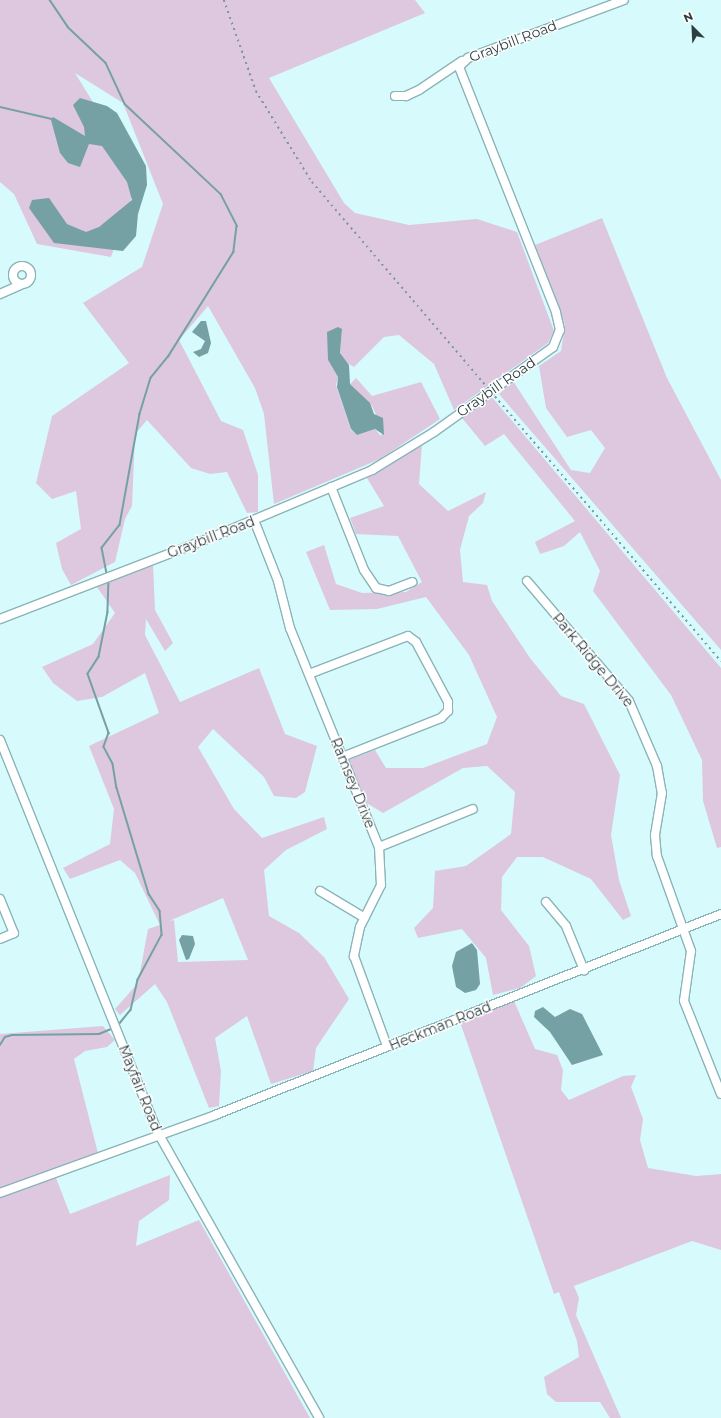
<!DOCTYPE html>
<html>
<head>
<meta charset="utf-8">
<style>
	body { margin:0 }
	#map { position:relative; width:721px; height:1418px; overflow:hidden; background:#d7fafd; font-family:Montserrat,sans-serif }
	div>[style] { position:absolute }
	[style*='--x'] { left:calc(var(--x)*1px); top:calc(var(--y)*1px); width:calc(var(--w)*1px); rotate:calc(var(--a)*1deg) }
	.green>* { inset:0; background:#ddc8df }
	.water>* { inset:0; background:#75a1a4 }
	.stream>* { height:1.5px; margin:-0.75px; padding:0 0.75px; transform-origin:0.75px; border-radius:0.75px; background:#75a1a4 }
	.roads { filter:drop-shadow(1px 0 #8ab4b8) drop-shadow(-1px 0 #8ab4b8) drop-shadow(0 1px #8ab4b8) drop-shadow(0 -1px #8ab4b8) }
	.minor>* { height:8px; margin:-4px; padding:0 4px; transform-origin:4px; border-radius:4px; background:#fff }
	.minor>.ring { margin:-4px; padding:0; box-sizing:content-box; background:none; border:8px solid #fff; border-radius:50% }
	.rail>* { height:1.5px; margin-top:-0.75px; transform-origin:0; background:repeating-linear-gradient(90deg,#7e989b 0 2px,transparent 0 6px) }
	span { translate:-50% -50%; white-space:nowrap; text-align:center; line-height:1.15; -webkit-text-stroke:3px #fff; paint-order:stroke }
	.street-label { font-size:14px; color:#2d3e40 }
	.north { position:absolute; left:673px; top:8px; width:40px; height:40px; -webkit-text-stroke:3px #fff; paint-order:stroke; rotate:336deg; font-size:11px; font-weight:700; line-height:16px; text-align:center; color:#2d3e40 }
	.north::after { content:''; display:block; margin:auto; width:14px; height:18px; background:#2d3e40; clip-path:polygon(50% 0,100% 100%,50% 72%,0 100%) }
</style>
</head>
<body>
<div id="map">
	<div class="green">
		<div style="clip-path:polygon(0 0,415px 0,425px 13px,269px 78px,344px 203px,355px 213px,409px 225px,477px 219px,517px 232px,554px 331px,548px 343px,454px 410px,434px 364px,399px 335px,384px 337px,354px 367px,344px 361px,340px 353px,342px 329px,328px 336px,328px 360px,338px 377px,336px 385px,351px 430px,357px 435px,375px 429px,381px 436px,383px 430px,372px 406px,350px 384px,356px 378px,372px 396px,421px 382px,440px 419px,380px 459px,274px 504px,264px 414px,255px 388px,208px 306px,179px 340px,221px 421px,243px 430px,258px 475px,258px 512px,247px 513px,227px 472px,210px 474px,191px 468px,147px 420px,135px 434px,132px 506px,125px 519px,115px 562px,71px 585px,62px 569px,56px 543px,81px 529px,76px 491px,52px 499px,36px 483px,52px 416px,129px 363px,83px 303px,142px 267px,163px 204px,123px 103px,75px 73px,139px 177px,111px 257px,37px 244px,14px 194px,0 182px)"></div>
		<div style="clip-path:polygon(602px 218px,667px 378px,721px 480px,721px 650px,499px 394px,513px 381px,571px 470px,590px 473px,605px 448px,591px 430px,567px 437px,546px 408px,539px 366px,561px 351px,565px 325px,535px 245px)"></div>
		<div style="clip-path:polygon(491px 396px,721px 668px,721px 847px,717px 848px,703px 801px,702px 760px,671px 695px,593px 591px,600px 571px,580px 532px,564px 546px,540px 554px,535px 542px,575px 521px,504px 434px,485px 446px,462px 418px)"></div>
		<div style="clip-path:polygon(422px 444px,419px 484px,448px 511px,486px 492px,483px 503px,469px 516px,460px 550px,463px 582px,487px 585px,492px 601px,530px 658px,561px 696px,584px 704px,620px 775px,611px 835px,619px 880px,631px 916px,623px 920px,591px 879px,543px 857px,517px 857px,502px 877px,501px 910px,529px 946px,536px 976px,520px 988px,493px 995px,486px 958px,462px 929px,418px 938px,414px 928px,433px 908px,435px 871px,466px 866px,511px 834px,515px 792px,487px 766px,463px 768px,383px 813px,365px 802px,349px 760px,375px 750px,386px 768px,423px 768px,487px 744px,497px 717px,469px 655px,426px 597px,377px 609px,330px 610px,306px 552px,324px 545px,336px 584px,362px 593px,406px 592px,422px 582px,398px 536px,356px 534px,350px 518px,384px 506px,367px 478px)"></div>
		<div style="clip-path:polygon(evenodd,153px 564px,155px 610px,173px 643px,165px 651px,146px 619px,145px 635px,180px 702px,259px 668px,285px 734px,317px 746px,305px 792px,296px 798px,274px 796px,264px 777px,213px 729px,198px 747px,234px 809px,262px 838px,324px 817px,327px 829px,286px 850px,264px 870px,269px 916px,299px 933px,324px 957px,349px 999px,316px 1048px,313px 1071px,271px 1084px,247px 1016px,215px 1038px,221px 1071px,219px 1106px,209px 1108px,167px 1002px,155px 984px,120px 1015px,115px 1009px,138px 983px,148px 929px,160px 925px,135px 873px,120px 860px,70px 879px,63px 868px,110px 844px,114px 809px,89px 746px,159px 713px,145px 673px,102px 697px,77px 701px,53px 683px,42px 667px,93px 644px,115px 613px,97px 587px,153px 564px,223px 898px,248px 960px,178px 962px,174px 920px,169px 921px,223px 898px)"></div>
		<div style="clip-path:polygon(514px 1001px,535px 1049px,557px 1055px,563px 1070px,561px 1090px,569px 1100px,623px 1076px,636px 1075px,631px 1087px,643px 1119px,640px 1140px,648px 1168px,696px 1176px,721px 1174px,721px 1250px,692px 1241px,574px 1286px,579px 1298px,576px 1315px,621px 1418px,610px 1418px,600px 1402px,556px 1402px,547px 1394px,544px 1377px,579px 1357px,577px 1341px,559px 1292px,554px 1294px,460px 1022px)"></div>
		<div style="clip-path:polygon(103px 1026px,115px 1040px,107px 1047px,85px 1051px,74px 1059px,98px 1153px,10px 1193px,56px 1178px,70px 1214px,170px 1175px,169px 1200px,139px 1221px,136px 1246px,199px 1220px,310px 1418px,0 1418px,0 1034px)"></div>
	</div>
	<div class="water">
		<div style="clip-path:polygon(80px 98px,107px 106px,117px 113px,146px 166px,147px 185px,138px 214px,136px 236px,123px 251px,54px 243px,29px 208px,32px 200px,49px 198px,67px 224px,86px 232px,99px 227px,132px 200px,127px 182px,102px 146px,89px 144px,80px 167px,68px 163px,60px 153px,51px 120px,53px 117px,85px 136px,84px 127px,73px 105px)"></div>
		<div style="clip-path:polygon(201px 321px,206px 321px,211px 343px,208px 353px,199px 357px,193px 352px,201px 349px,205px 341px,192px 332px)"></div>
		<div style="clip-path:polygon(338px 327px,342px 329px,340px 353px,349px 365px,350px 384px,370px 403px,374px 414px,383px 418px,384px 435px,375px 429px,357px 435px,351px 429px,337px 387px,338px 377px,328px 360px,327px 332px)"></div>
		<div style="clip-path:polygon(182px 935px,193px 936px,195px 944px,189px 959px,186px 960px,179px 940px)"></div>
		<div style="clip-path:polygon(472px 943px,477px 950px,480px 984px,476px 990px,465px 993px,456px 987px,452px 966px,456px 952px)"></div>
		<div style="clip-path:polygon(543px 1007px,555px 1017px,570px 1009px,582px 1014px,603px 1055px,572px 1065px,550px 1032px,534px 1017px,535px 1011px)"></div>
	</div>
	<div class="stream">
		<div style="--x:50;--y:0;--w:32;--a:56"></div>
		<div style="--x:68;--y:27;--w:52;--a:43.5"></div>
		<div style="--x:106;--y:63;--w:45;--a:65.1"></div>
		<div style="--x:125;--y:104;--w:132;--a:43.2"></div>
		<div style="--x:221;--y:194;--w:36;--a:63"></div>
		<div style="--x:237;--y:226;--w:26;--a:97"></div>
		<div style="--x:234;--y:252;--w:123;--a:122"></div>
		<div style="--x:169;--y:356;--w:28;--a:129"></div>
		<div style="--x:151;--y:378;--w:38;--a:107"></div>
		<div style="--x:140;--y:414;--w:113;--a:100.2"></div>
		<div style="--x:120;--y:525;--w:29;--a:128"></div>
		<div style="--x:102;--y:548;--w:26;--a:79"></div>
		<div style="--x:0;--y:107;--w:53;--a:13"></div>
		<div style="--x:109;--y:580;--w:32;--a:92"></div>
		<div style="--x:108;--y:612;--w:46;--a:101.3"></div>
		<div style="--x:99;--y:657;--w:20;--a:123"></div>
		<div style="--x:88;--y:674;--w:63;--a:70.4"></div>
		<div style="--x:109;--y:733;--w:15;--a:110"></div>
		<div style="--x:104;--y:747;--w:19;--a:62"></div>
		<div style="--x:113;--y:764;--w:24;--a:81"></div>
		<div style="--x:117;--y:788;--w:111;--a:73.2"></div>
		<div style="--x:149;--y:894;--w:20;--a:57"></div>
		<div style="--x:160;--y:911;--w:24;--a:85"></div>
		<div style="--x:162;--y:935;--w:51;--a:118.1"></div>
		<div style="--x:138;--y:980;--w:31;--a:103"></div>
		<div style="--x:131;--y:1010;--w:19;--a:129"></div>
		<div style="--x:0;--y:1045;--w:9;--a:-58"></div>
		<div style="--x:5;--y:1037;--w:7;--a:-16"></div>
		<div style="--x:12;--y:1035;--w:87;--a:-0.7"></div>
		<div style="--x:99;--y:1034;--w:16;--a:-22"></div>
	</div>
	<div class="roads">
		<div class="minor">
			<div style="--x:395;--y:96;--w:11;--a:0"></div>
			<div style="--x:406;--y:96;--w:14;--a:-25"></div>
			<div style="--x:419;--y:90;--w:52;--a:-34"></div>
			<div class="ring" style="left:13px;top:266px;width:10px;height:10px"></div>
			<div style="--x:0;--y:294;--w:24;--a:-24"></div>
			<div style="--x:331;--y:487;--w:89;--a:68.3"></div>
			<div style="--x:364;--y:570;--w:22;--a:56"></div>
			<div style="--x:376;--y:588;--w:13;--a:13"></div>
			<div style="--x:389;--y:591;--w:25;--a:-21"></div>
			<div style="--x:254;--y:520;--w:66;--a:68.5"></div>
			<div style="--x:278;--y:581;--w:49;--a:75.7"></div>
			<div style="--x:290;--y:628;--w:236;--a:67.9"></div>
			<div style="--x:379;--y:847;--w:38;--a:87"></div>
			<div style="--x:381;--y:885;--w:47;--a:116.6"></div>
			<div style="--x:360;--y:927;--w:30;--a:102"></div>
			<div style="--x:354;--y:956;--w:96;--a:69.9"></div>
			<div style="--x:527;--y:581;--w:157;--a:49.6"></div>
			<div style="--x:629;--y:701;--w:71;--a:66.7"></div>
			<div style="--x:657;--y:766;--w:27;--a:80"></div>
			<div style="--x:662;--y:793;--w:43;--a:99.5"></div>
			<div style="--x:655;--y:835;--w:21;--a:85"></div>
			<div style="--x:657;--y:856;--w:101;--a:70.3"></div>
			<div style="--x:691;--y:951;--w:50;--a:98"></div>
			<div style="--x:684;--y:1001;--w:100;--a:68.3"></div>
			<div style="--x:0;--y:619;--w:228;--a:-21.1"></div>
			<div style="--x:213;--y:537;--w:173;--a:-22.8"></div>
			<div style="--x:372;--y:470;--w:73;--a:-31.5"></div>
			<div style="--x:434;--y:432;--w:146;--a:-35.5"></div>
			<div style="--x:553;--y:347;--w:18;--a:-68"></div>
			<div style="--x:560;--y:330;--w:18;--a:-103"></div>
			<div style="--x:556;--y:312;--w:264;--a:-111.6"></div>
			<div style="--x:459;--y:67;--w:13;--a:-45"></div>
			<div style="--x:468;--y:58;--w:166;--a:-20.4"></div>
			<div style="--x:309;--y:674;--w:106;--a:-21"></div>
			<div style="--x:408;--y:636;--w:10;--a:37"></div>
			<div style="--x:416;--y:642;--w:68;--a:61.9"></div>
			<div style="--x:448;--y:702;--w:9;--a:90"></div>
			<div style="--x:448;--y:711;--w:10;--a:135"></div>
			<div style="--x:441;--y:718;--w:106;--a:158.5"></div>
			<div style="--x:0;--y:740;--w:424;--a:68.1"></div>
			<div style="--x:158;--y:1133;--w:327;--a:60.5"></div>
			<div style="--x:379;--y:847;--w:101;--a:-22"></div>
			<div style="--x:320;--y:891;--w:52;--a:31"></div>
			<div style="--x:0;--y:899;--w:37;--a:68"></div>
			<div style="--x:14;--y:933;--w:15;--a:157"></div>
			<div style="--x:546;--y:902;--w:31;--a:50"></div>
			<div style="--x:566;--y:926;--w:48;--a:67.8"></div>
			<div style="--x:0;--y:1193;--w:229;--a:-19.9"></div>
			<div style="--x:215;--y:1115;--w:544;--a:-21.66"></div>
		</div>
	</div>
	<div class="rail">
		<div style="--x:224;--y:0;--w:96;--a:70.6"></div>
		<div style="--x:256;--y:91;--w:107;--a:58.4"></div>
		<div style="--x:312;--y:182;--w:630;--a:49.51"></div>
	</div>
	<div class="street-label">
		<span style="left:513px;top:41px;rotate:-21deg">Graybill Road</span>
		<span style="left:496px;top:387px;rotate:-35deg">Graybill Road</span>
		<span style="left:211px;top:537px;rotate:-21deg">Graybill Road</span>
		<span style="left:593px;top:660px;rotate:50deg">Park Ridge Drive</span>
		<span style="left:353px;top:783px;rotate:68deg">Ramsey Drive</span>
		<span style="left:440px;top:1026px;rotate:-22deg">Heckman Road</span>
		<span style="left:140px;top:1088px;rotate:68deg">Mayfair Road</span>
	</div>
	<div class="north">N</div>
</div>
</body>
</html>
